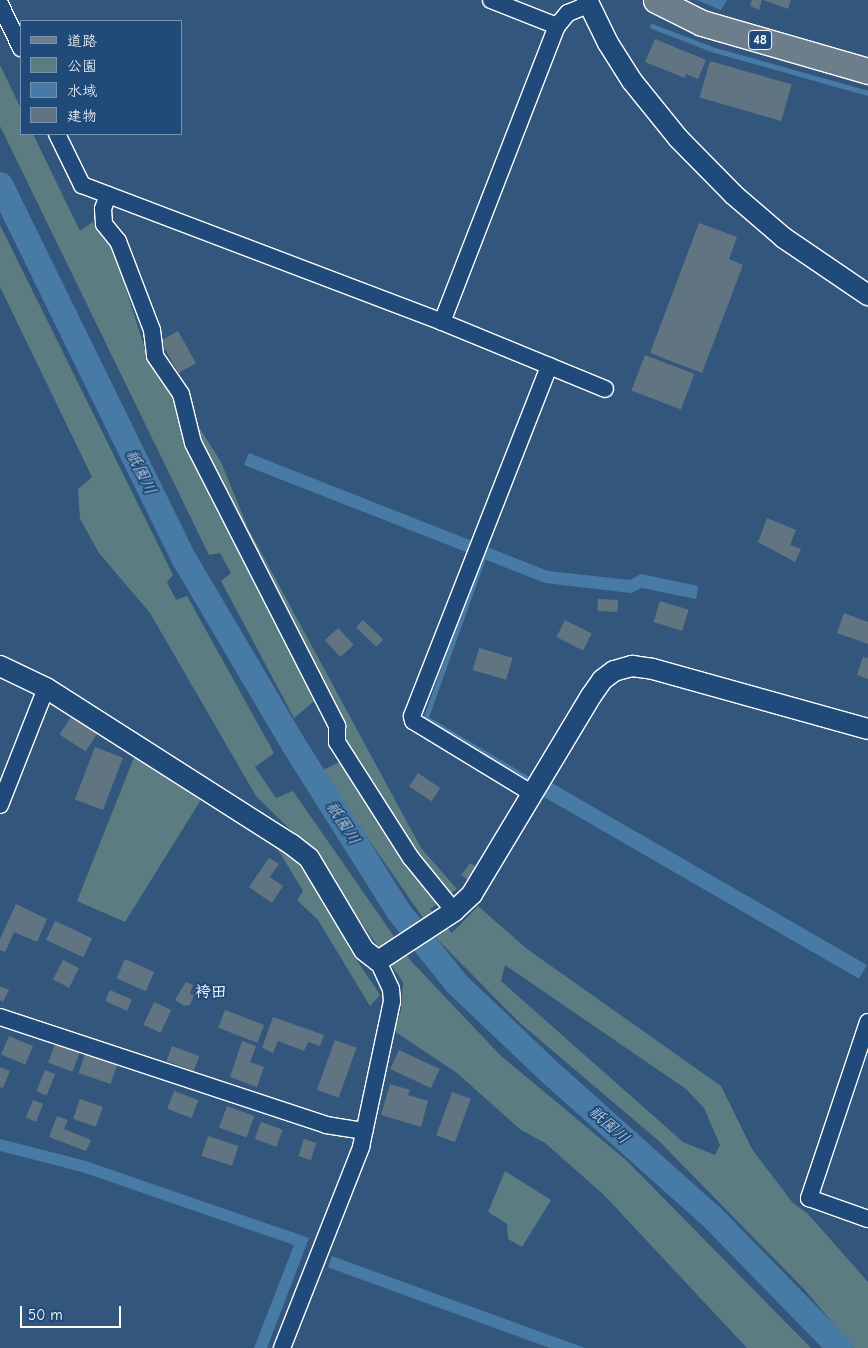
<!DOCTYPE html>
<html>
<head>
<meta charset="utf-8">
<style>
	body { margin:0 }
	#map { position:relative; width:868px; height:1348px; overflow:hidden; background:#33577c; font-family:"Comic Neue","Klee One",sans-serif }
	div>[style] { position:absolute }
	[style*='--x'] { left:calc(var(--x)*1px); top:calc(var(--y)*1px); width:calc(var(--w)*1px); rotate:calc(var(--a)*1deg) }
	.green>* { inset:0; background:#5b7c81 }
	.water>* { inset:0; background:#477aa4; transform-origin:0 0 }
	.stream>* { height:4.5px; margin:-2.25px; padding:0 2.25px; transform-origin:2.25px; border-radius:2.25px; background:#477aa4 }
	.river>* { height:25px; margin:-12.5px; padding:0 12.5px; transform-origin:12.5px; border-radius:12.5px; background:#477aa4 }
	.building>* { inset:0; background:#617482; transform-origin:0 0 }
	.roads { filter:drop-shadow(1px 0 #fff) drop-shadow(-1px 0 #fff) drop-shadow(0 1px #fff) drop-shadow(0 -1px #fff) }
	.minor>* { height:16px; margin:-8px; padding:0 8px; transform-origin:8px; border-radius:8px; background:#1f4a7a }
	.tertiary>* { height:20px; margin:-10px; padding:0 10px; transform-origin:10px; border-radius:10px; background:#1f4a7a }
	.primary>* { height:25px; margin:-12.5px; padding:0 12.5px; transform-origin:12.5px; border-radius:12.5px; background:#6c7d8b }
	span { translate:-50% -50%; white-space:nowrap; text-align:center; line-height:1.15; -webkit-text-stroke:4px #1f4a7a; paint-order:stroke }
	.shield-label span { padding:1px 4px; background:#1f4a7a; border:1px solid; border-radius:4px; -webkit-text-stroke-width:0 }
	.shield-label { font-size:14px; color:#fff; font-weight:700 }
	.water-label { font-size:16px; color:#d1dee8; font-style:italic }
	.neighbourhood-label { font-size:16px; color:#fff; font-weight:700 }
	.legend { position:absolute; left:20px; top:20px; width:162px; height:115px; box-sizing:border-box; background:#1f4a7a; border:1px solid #7992af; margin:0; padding:6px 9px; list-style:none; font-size:15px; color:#fff }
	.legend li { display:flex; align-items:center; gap:10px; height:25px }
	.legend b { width:25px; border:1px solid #7992af }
	.scale { position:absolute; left:20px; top:1306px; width:101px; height:22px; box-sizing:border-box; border:2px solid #fff; border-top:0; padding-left:6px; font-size:15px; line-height:18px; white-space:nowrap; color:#fff; -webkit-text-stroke:4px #1f4a7a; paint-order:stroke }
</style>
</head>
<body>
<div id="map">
	<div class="green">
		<div style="clip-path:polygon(evenodd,0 65px,21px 109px,21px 134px,33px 134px,80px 231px,93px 222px,111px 242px,145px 349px,173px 398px,185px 405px,221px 462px,248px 528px,421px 848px,457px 889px,430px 909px,452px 933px,478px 906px,527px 949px,721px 1086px,752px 1149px,792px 1202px,808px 1214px,868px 1282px,868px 1348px,854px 1348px,804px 1289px,660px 1142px,520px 1023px,439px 941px,321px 771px,350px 757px,325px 692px,294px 718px,221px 581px,231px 573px,220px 553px,209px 555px,0 126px,0 65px,505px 965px,686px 1089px,704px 1108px,720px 1145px,715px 1155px,683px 1142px,501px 981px,505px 965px)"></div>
		<div style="clip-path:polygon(0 225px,173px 575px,167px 582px,176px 600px,187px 596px,274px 753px,255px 767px,276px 798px,293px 791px,411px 961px,501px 1056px,626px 1160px,811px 1348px,747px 1348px,603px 1194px,545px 1143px,521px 1130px,457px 1073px,394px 1031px,401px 1010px,403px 982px,309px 848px,256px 796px,150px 613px,99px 553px,80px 519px,78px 489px,92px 477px,0 287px)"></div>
		<div style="clip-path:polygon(135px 755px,202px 798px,125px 922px,77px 901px)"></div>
		<div style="clip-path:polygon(277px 848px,300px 862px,320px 889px,350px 950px,380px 995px,370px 1006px,318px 920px,297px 900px,303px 891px)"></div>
		<div style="clip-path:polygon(505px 1171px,551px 1200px,522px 1247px,508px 1239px,507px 1224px,488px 1212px)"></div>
	</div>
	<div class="water">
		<div style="clip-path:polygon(697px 0,727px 0,721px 10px)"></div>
		<div style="clip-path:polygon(249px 453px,548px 571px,630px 580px,641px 574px,698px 586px,696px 599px,642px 588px,631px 593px,545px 583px,244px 465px)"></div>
		<div style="left:550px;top:782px;width:366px;height:16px;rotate:30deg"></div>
		<div style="clip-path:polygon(0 1139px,86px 1161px,309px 1238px,267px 1348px,254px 1348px,294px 1245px,82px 1172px,0 1151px)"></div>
		<div style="left:332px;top:1256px;width:272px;height:12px;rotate:20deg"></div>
	</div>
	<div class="stream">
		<div style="--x:652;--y:26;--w:67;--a:20.9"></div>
		<div style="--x:715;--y:50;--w:159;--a:15.7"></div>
		<div style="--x:483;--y:559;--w:169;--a:109.7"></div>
		<div style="--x:426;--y:718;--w:121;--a:30.8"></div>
	</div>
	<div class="river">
		<div style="--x:0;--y:184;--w:418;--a:63.9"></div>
		<div style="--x:184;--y:559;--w:215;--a:59.5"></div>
		<div style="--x:293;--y:744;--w:199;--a:57.8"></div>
		<div style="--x:399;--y:912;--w:92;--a:51.1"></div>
		<div style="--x:457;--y:984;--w:131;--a:43.5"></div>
		<div style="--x:552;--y:1074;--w:213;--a:41.8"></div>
		<div style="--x:711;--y:1216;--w:185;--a:45.7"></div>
	</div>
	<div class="building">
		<div style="clip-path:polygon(752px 0,762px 0,759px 10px,750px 6px)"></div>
		<div style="clip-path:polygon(763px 0,791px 0,788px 9px)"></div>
		<div style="clip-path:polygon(655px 39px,706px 60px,698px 79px,686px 74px,685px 78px,645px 62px)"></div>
		<div style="left:710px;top:61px;width:85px;height:38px;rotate:16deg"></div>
		<div style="clip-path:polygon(699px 223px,737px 237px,729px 259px,743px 265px,702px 373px,650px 353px)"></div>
		<div style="left:178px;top:331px;width:37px;height:20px;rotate:61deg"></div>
		<div style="left:645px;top:355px;width:53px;height:38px;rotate:21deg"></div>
		<div style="clip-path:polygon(767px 518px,796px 530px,790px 545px,801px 549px,795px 562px,758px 542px)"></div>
		<div style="left:598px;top:599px;width:20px;height:12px;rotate:3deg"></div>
		<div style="left:660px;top:601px;width:30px;height:22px;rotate:17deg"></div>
		<div style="clip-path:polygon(844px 613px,868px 622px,868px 644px,837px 633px)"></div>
		<div style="left:363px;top:620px;width:28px;height:10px;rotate:44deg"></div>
		<div style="left:565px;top:620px;width:30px;height:19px;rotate:27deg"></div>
		<div style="left:338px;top:628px;width:23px;height:18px;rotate:47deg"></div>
		<div style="left:479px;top:648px;width:35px;height:23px;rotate:16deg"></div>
		<div style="clip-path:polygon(863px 657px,868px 658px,868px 679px,857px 675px)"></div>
		<div style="left:71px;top:717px;width:31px;height:21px;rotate:33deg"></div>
		<div style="left:95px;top:747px;width:30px;height:56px;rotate:21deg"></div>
		<div style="left:418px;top:773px;width:27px;height:16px;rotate:34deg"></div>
		<div style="clip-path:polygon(269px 858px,279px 864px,270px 877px,283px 886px,272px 903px,249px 887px)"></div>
		<div style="clip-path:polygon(470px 863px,478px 868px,470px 881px,461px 875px)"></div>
		<div style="clip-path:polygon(16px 904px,47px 919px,37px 942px,14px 932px,5px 952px,0 950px,0 939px)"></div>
		<div style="left:55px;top:921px;width:41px;height:21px;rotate:25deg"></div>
		<div style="left:125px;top:959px;width:32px;height:21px;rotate:24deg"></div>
		<div style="left:63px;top:960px;width:18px;height:22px;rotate:27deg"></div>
		<div style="clip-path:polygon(186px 982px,193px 985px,190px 994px,194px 995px,190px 1005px,184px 1006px,175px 1000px)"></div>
		<div style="clip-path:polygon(0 986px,9px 990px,3px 1002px,0 1000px)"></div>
		<div style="left:110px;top:990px;width:24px;height:12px;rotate:24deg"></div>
		<div style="left:154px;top:1002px;width:19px;height:25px;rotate:25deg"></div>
		<div style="left:225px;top:1010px;width:42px;height:19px;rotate:21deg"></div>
		<div style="clip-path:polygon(273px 1017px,324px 1035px,320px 1046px,308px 1042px,304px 1051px,278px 1041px,273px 1053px,262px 1048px)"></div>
		<div style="left:9px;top:1036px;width:26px;height:20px;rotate:23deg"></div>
		<div style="left:335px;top:1040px;width:23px;height:53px;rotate:20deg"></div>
		<div style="clip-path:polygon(242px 1041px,256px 1046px,250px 1062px,264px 1067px,257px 1087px,230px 1077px)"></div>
		<div style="left:56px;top:1042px;width:26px;height:22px;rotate:21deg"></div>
		<div style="left:172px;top:1046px;width:29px;height:16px;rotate:20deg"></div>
		<div style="left:399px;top:1050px;width:45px;height:21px;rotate:25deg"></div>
		<div style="left:85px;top:1054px;width:34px;height:20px;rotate:19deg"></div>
		<div style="clip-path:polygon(0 1067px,10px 1071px,3px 1088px,0 1087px)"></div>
		<div style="left:45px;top:1070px;width:11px;height:23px;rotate:22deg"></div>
		<div style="clip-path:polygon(390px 1084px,410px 1090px,408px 1095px,428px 1101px,421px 1127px,381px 1115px)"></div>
		<div style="left:174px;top:1091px;width:26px;height:19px;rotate:21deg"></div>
		<div style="left:452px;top:1092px;width:20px;height:46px;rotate:20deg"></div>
		<div style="left:80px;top:1099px;width:24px;height:21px;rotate:19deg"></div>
		<div style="left:33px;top:1100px;width:11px;height:19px;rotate:22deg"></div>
		<div style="left:227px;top:1106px;width:29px;height:23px;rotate:20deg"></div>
		<div style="clip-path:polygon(57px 1116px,68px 1120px,64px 1129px,91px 1140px,86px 1151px,49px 1137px)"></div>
		<div style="left:261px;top:1122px;width:23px;height:18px;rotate:20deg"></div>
		<div style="left:208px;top:1136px;width:32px;height:21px;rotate:18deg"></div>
		<div style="left:304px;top:1139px;width:13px;height:18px;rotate:18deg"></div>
	</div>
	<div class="roads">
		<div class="minor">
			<div style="--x:491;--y:0;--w:71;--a:21.5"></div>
			<div style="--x:0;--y:4;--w:49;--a:64.5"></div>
			<div style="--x:57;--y:134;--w:57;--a:63.9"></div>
			<div style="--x:82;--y:185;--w:385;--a:20.8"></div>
			<div style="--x:442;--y:322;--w:176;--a:22.3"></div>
			<div style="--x:108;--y:195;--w:15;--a:110"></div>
			<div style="--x:103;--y:209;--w:15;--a:86"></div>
			<div style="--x:104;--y:224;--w:22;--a:51"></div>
			<div style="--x:118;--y:241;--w:95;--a:69.1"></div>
			<div style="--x:152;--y:330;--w:26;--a:83"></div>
			<div style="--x:155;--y:356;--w:46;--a:55.6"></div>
			<div style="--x:181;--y:394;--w:50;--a:76.2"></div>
			<div style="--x:193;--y:443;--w:318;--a:63"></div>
			<div style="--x:337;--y:726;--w:16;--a:90"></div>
			<div style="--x:337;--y:742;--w:138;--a:57.5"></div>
			<div style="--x:411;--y:858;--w:68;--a:50.9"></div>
			<div style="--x:442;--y:322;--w:318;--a:-68.8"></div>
			<div style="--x:557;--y:26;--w:17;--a:-50"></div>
			<div style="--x:568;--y:13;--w:22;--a:-22"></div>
			<div style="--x:533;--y:794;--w:140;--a:-148.7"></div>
			<div style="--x:413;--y:721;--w:5;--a:-101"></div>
			<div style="--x:412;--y:716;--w:376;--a:-68.6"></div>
			<div style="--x:0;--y:805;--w:126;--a:-68.5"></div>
			<div style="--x:0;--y:1017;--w:343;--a:18.3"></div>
			<div style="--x:326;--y:1125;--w:39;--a:9"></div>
			<div style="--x:868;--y:1022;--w:186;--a:108.5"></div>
			<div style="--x:809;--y:1198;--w:63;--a:19.6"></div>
			<div style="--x:282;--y:1348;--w:216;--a:-68.5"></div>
			<div style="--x:361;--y:1147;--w:149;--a:-78"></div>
			<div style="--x:392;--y:1001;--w:12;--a:-95"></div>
			<div style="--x:391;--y:989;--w:31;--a:-115"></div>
		</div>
		<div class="tertiary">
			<div style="--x:587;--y:0;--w:48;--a:64"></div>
			<div style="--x:608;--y:43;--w:45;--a:57.7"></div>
			<div style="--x:632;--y:81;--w:73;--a:51.1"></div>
			<div style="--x:678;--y:138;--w:80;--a:45.5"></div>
			<div style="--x:734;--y:195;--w:66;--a:40.7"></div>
			<div style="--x:784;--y:238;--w:102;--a:34.2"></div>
			<div style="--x:0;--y:666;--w:51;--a:25.6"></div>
			<div style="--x:46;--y:688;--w:290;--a:32.5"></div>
			<div style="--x:291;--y:844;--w:23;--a:38"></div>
			<div style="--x:309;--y:858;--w:107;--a:59.1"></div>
			<div style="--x:364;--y:950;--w:18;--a:38"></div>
			<div style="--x:378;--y:961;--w:91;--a:-33.3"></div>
			<div style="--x:454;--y:911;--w:25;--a:-43"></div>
			<div style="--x:472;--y:894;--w:231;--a:-59"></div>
			<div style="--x:591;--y:696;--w:19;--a:-55"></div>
			<div style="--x:602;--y:680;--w:15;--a:-37"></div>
			<div style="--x:614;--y:671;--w:19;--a:-16"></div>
			<div style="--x:632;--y:666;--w:21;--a:8"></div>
			<div style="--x:653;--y:669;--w:223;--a:15.6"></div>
		</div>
		<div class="primary">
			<div style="--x:656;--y:0;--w:51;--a:26.6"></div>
			<div style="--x:702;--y:23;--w:173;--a:16.1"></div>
		</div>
	</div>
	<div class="shield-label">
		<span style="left:760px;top:40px">48</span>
	</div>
	<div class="water-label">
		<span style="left:141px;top:472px;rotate:64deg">祇園川</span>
		<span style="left:343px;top:823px;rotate:58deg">祇園川</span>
		<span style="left:609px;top:1125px;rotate:42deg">祇園川</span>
	</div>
	<div class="neighbourhood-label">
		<span style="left:211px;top:992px">袴田</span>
	</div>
	<ul class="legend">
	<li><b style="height:6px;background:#6c7d8b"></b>道路</li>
	<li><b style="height:14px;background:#5b7c81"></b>公園</li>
	<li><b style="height:14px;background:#477aa4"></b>水域</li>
	<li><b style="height:14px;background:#617482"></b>建物</li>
	</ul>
	<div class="scale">50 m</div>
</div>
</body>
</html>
